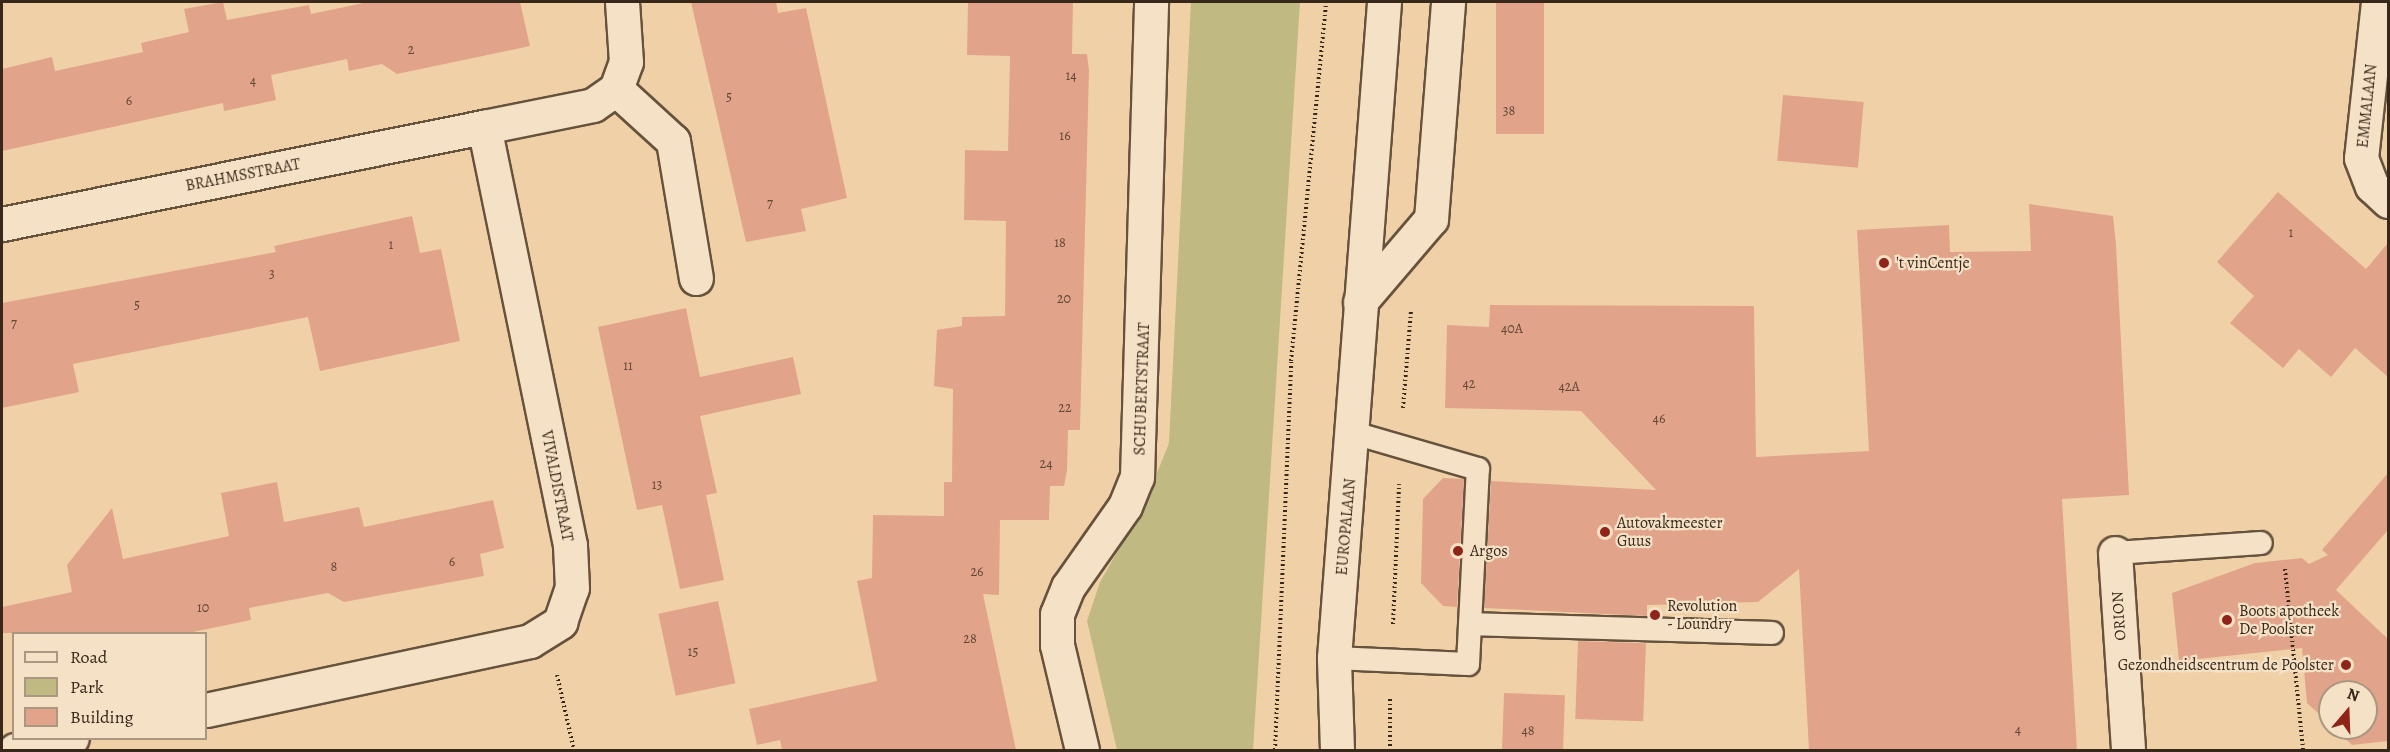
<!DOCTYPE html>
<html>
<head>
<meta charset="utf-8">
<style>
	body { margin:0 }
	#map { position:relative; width:2390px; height:752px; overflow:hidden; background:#f0d1a7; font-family:Alegreya,serif }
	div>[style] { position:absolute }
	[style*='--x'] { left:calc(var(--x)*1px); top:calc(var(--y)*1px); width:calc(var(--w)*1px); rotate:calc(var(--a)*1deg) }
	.green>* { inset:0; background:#c1b982 }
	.building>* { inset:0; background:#e1a48b; transform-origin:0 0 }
	.path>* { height:4px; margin-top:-2px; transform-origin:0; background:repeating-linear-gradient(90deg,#38281a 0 1.5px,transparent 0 4.5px) }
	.roads { filter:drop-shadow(2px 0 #66523d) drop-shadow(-2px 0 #66523d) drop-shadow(0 2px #66523d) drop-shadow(0 -2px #66523d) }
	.service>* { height:22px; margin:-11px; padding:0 11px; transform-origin:11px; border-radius:11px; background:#f5e1c6 }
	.minor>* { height:33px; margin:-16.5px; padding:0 16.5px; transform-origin:16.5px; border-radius:16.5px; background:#f5e1c6 }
	.secondary>* { height:33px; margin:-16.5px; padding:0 16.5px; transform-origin:16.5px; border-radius:16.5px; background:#f5e1c6 }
	.dots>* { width:16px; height:16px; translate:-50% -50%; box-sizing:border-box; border:3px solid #f5e1c6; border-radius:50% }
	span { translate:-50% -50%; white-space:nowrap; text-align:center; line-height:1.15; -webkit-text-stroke:4.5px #f5e1c6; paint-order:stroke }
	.number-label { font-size:14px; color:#624736 }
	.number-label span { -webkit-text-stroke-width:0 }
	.street-label { font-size:16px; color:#38281a }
	.poi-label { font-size:16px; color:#38281a }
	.left { translate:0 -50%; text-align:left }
	.right { translate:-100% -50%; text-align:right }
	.frame { position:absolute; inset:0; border:3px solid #38281a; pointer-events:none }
	.legend { position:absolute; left:12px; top:632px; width:195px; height:108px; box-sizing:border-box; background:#f5e1c6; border:2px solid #a99781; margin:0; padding:8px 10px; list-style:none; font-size:18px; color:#38281a }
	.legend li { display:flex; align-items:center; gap:12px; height:30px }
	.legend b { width:30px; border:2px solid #a99781 }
	.north { position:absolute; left:2318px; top:680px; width:60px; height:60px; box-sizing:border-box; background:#f5e1c6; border:2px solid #a99781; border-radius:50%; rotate:19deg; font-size:16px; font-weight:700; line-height:24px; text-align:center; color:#38281a }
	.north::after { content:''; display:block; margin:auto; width:21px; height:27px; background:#8f2418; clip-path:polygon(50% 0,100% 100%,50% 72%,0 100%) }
</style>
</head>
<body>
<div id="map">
	<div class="green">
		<div style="clip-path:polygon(1191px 2px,1300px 2px,1253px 750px,1117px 750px,1087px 621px,1100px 582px,1145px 503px,1169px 443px)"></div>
	</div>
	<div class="building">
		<div style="clip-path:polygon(223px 2px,227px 20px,309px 5px,311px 14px,368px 2px,520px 2px,530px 46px,397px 74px,382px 64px,349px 71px,347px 59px,271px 75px,276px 100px,224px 111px,223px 103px,2px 151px,2px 69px,52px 57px,55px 71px,143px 52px,141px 43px,189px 32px,184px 9px)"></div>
		<div style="clip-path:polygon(691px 2px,776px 2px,778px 13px,806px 8px,847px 198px,801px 209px,806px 231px,746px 242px)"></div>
		<div style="clip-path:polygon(968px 2px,1073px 2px,1072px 54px,1087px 54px,1089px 71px,1080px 430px,1068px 430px,1067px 470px,1064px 486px,1050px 486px,1049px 520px,1000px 520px,999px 595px,983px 594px,1016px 750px,782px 750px,780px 740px,757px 745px,749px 709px,877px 681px,857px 581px,872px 578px,873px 515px,944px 516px,944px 482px,952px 482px,953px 389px,934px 386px,937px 330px,962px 326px,962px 317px,1005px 316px,1006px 221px,964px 220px,965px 150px,1008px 151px,1010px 56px,967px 55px)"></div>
		<div style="left:1496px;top:2px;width:48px;height:132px"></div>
		<div style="left:1783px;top:95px;width:81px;height:66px;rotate:5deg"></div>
		<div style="clip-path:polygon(2278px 192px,2366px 269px,2388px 243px,2388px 377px,2355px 348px,2331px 377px,2299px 349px,2283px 368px,2230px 323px,2254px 296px,2217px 262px)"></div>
		<div style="clip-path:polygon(2029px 204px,2113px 216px,2116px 245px,2129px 495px,2062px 499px,2077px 750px,1809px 750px,1799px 569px,1758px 602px,1647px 605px,1647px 616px,1484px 608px,1491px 481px,1656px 490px,1581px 411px,1445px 408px,1447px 325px,1489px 327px,1490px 305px,1754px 306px,1756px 457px,1869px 451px,1857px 230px,1949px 225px,1950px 252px,2031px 251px)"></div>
		<div style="clip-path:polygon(412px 216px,420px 253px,441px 249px,460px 341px,320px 371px,308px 317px,73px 364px,79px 392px,2px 408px,2px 303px,276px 252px,274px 246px)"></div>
		<div style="clip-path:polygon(686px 308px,700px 377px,793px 357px,801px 394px,700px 416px,717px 493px,706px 495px,724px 580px,680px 589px,662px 505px,637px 510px,598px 327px)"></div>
		<div style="clip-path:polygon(2388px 473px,2388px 530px,2336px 590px,2388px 639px,2388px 741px,2352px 745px,2334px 728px,2366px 728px,2366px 692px,2330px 692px,2330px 724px,2307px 703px,2302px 648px,2179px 661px,2172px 593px,2255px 563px,2302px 558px,2309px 564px,2328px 555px,2322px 550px)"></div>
		<div style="clip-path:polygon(1443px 478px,1464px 479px,1457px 607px,1443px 606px,1421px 583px,1423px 499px)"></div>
		<div style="clip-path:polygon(277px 482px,284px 522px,359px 507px,364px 527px,493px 500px,504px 548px,480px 554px,484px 576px,344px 602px,328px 593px,249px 608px,251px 620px,188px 633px,2px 633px,2px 607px,72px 592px,67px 565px,112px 508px,123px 559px,229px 536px,221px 493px)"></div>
		<div style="left:718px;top:601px;width:84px;height:61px;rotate:78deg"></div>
		<div style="left:1578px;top:641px;width:68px;height:78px;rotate:2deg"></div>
		<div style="left:1504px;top:693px;width:61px;height:57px;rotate:2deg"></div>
	</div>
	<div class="path">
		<div style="--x:1403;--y:408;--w:97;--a:-85.3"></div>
		<div style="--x:2285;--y:569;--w:182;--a:84.3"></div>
		<div style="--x:1393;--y:624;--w:140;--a:-87.5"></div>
		<div style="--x:557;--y:675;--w:77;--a:77.2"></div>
		<div style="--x:1275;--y:750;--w:389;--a:-87.6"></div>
		<div style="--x:1291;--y:361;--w:361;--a:-84.4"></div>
		<div style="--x:1390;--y:750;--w:53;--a:-90"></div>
	</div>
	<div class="roads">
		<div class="service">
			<div style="--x:2115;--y:553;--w:146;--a:-3.9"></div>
			<div style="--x:1470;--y:624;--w:302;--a:1.7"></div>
			<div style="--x:1334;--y:658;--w:134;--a:2.6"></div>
			<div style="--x:1468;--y:664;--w:195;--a:-87.1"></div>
			<div style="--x:1478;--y:469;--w:129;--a:-163.8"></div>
		</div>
		<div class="minor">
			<div style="--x:2378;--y:2;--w:157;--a:96.2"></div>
			<div style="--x:2361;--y:158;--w:30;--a:69"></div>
			<div style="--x:2372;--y:186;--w:22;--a:43"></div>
			<div style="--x:616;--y:89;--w:77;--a:42.4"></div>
			<div style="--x:673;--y:141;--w:139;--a:80.5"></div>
			<div style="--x:2;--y:224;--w:492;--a:-11.4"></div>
			<div style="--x:1360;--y:302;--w:109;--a:-49.5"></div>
			<div style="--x:1431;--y:219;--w:218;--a:-85.5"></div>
			<div style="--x:2115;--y:553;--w:197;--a:86.2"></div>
			<div style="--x:206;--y:710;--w:331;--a:-12"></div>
			<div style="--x:530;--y:641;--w:36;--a:-32"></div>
			<div style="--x:560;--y:622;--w:36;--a:-71"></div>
			<div style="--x:572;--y:588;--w:43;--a:-92.7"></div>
			<div style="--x:570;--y:545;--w:427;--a:-101.6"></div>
			<div style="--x:484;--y:127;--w:111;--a:-11.4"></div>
			<div style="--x:593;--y:105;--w:28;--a:-35"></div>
			<div style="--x:616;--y:89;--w:29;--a:-70"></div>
			<div style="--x:626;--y:62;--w:60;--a:-93.8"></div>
			<div style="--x:15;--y:750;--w:58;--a:-11.9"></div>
			<div style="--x:1082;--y:750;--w:108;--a:-103.4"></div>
			<div style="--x:1057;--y:645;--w:31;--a:-90"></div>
			<div style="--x:1057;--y:614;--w:29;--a:-68"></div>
			<div style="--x:1068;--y:587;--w:99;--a:-54.9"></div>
			<div style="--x:1125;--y:506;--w:31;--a:-68"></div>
			<div style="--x:1137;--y:477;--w:475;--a:-88.3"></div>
		</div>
		<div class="secondary">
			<div style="--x:1337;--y:750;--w:92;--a:-91.9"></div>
			<div style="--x:1334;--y:658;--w:658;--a:-85.64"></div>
		</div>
	</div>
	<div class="dots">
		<div style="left:1884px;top:263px;background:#8f2418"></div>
		<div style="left:1605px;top:532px;background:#8f2418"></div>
		<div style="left:1458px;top:551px;background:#8f2418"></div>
		<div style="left:1655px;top:615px;background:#8f2418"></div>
		<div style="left:2227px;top:620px;background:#8f2418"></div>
		<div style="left:2346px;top:665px;background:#8f2418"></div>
	</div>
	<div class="number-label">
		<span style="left:411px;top:50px">2</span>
		<span style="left:1071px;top:76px">14</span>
		<span style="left:253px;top:81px">4</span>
		<span style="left:729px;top:97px">5</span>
		<span style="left:129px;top:101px">6</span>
		<span style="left:1509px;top:111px">38</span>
		<span style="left:1065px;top:136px">16</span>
		<span style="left:770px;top:204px">7</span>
		<span style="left:2291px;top:233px">1</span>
		<span style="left:1060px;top:243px">18</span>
		<span style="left:391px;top:245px">1</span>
		<span style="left:272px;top:274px">3</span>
		<span style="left:1064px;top:299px">20</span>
		<span style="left:137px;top:305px">5</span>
		<span style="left:14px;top:324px">7</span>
		<span style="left:1512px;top:329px">40A</span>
		<span style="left:628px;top:366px">11</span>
		<span style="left:1469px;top:384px">42</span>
		<span style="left:1569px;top:387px">42A</span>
		<span style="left:1065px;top:408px">22</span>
		<span style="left:1659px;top:419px">46</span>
		<span style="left:1046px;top:464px">24</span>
		<span style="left:657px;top:485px">13</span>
		<span style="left:452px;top:562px">6</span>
		<span style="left:334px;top:567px">8</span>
		<span style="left:977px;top:572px">26</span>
		<span style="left:203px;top:608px">10</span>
		<span style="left:970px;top:639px">28</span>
		<span style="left:693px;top:652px">15</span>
		<span style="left:2018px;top:730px">4</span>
		<span style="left:1528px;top:731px">48</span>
	</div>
	<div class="street-label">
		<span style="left:2367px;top:106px;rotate:-84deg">EMMALAAN</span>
		<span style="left:243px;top:175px;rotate:-11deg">BRAHMSSTRAAT</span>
		<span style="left:1142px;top:389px;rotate:-88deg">SCHUBERTSTRAAT</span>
		<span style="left:557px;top:486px;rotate:79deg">VIVALDISTRAAT</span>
		<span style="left:1346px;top:527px;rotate:-85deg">EUROPALAAN</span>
		<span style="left:2119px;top:616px;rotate:-94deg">ORION</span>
	</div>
	<div class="poi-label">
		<span class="left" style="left:1896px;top:263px">'t vinCentje</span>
		<span class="left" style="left:1617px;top:532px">Autovakmeester<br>Guus</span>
		<span class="left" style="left:1470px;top:551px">Argos</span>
		<span class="left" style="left:1667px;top:615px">Revolution<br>- Loundry</span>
		<span class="left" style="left:2239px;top:620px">Boots apotheek<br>De Poolster</span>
		<span class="right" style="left:2334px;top:665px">Gezondheidscentrum de Poolster</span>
	</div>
	<div class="frame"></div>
	<ul class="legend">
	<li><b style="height:8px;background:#f5e1c6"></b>Road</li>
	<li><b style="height:16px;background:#c1b982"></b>Park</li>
	<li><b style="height:16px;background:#e1a48b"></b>Building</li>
	</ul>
	<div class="north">N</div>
</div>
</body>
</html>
